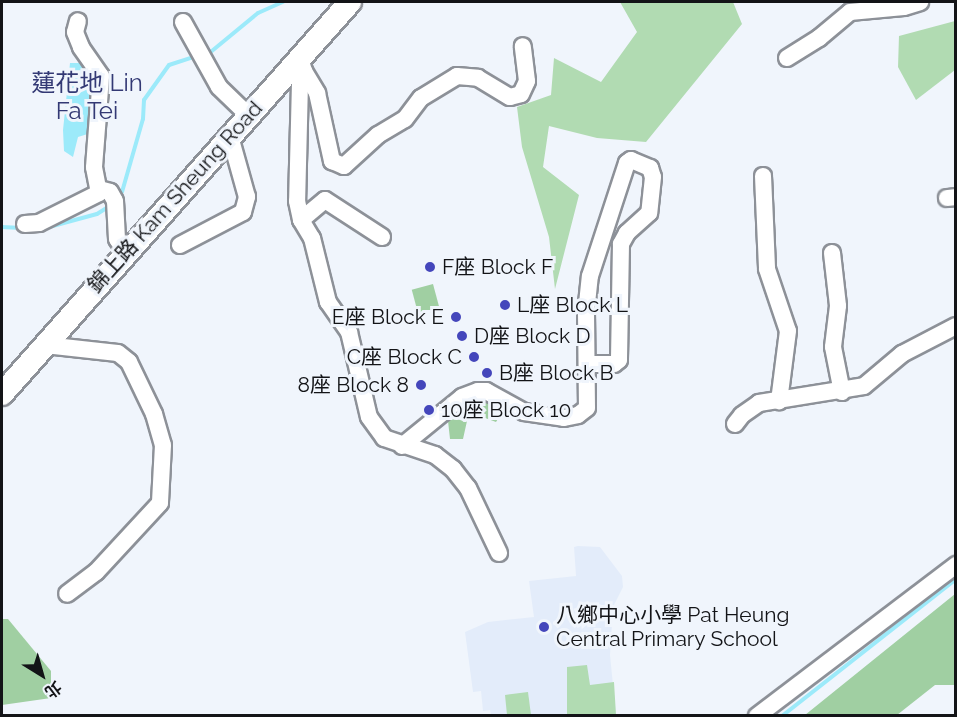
<!DOCTYPE html>
<html>
<head>
<meta charset="utf-8">
<style>
	body { margin:0 }
	#map { position:relative; width:957px; height:717px; overflow:hidden; background:#f0f5fc; font-family:Raleway,"Noto Sans TC",sans-serif }
	div>[style] { position:absolute }
	[style*='--x'] { left:calc(var(--x)*1px); top:calc(var(--y)*1px); width:calc(var(--w)*1px); rotate:calc(var(--a)*1deg) }
	.built>* { inset:0; background:#e3ecfa }
	.green>* { inset:0; background:#b1dbb2 }
	.forest>* { inset:0; background:#a0cfa2; transform-origin:0 0 }
	.water>* { inset:0; background:#9ceafa }
	.stream>* { height:4px; margin:-2px; padding:0 2px; transform-origin:2px; border-radius:2px; background:#9ceafa }
	.roads { filter:drop-shadow(2px 0 #8d9198) drop-shadow(-2px 0 #8d9198) drop-shadow(0 2px #8d9198) drop-shadow(0 -2px #8d9198) }
	.minor>* { height:16px; margin:-8px; padding:0 8px; transform-origin:8px; border-radius:8px; background:#fff }
	.major>* { height:22px; margin:-11px; padding:0 11px; transform-origin:11px; border-radius:11px; background:#fff }
	.dots>* { width:16px; height:16px; translate:-50% -50%; box-sizing:border-box; border:3px solid #f0f5fc; border-radius:50% }
	span { translate:-50% -50%; white-space:nowrap; text-align:center; line-height:1.15; -webkit-text-stroke:6px #f0f5fc; paint-order:stroke }
	.street-label { font-size:21px; color:#131417 }
	.poi-label { font-size:21px; color:#131417 }
	.left { translate:0 -50%; text-align:left }
	.right { translate:-100% -50%; text-align:right }
	.quarter-label { font-size:24px; color:#333974 }
	.frame { position:absolute; inset:0; border:3px solid #131417; pointer-events:none }
	.north { position:absolute; left:12px; top:645px; width:60px; height:60px; -webkit-text-stroke:4px #f0f5fc; paint-order:stroke; rotate:143deg; font-size:16px; font-weight:700; line-height:24px; text-align:center; color:#131417 }
	.north::after { content:''; display:block; margin:auto; width:21px; height:27px; background:#131417; clip-path:polygon(50% 0,100% 100%,50% 72%,0 100%) }
</style>
</head>
<body>
<div id="map">
	<div class="built">
		<div style="clip-path:polygon(578px 546px,600px 547px,622px 576px,623px 587px,613px 607px,610px 655px,616px 715px,491px 715px,490px 710px,483px 711px,481px 691px,473px 692px,465px 632px,488px 622px,534px 617px,529px 581px,576px 576px,574px 547px)"></div>
	</div>
	<div class="green">
		<div style="clip-path:polygon(620px 2px,733px 2px,742px 24px,646px 142px,597px 138px,549px 126px,543px 167px,579px 195px,555px 289px,549px 237px,522px 147px,517px 107px,551px 95px,554px 58px,601px 82px,637px 32px)"></div>
		<div style="clip-path:polygon(955px 21px,955px 70px,916px 100px,898px 67px,899px 36px)"></div>
		<div style="clip-path:polygon(587px 665px,590px 685px,614px 682px,616px 715px,563px 715px,567px 714px,567px 667px)"></div>
		<div style="clip-path:polygon(528px 692px,531px 715px,507px 715px,505px 695px)"></div>
	</div>
	<div class="forest">
		<div style="left:433px;top:284px;width:27px;height:22px;rotate:75deg"></div>
		<div style="clip-path:polygon(488px 395px,503px 411px,496px 422px,469px 412px,463px 439px,450px 439px,447px 412px)"></div>
		<div style="clip-path:polygon(955px 594px,955px 685px,935px 685px,897px 715px,805px 715px)"></div>
		<div style="clip-path:polygon(2px 619px,8px 619px,51px 671px,51px 698px,2px 705px)"></div>
	</div>
	<div class="water">
		<div style="clip-path:polygon(70px 63px,90px 63px,96px 74px,94px 132px,78px 137px,73px 157px,64px 151px,63px 130px)"></div>
	</div>
	<div class="stream">
		<div style="--x:207;--y:55;--w:66;--a:-39.5"></div>
		<div style="--x:258;--y:13;--w:27;--a:-24"></div>
		<div style="--x:122;--y:192;--w:76;--a:-74"></div>
		<div style="--x:143;--y:119;--w:19;--a:-87"></div>
		<div style="--x:144;--y:100;--w:43;--a:-54.5"></div>
		<div style="--x:169;--y:65;--w:23;--a:-18"></div>
		<div style="--x:2;--y:227;--w:20;--a:3"></div>
		<div style="--x:38;--y:230;--w:61;--a:-15.2"></div>
		<div style="--x:97;--y:214;--w:15;--a:-32"></div>
		<div style="--x:782;--y:716;--w:221;--a:-38.2"></div>
	</div>
	<div class="roads">
		<div class="minor">
			<div style="--x:183;--y:22;--w:74;--a:61"></div>
			<div style="--x:219;--y:87;--w:40;--a:44"></div>
			<div style="--x:300;--y:58;--w:14;--a:73"></div>
			<div style="--x:304;--y:71;--w:12;--a:110"></div>
			<div style="--x:300;--y:82;--w:119;--a:91.4"></div>
			<div style="--x:297;--y:201;--w:19;--a:78"></div>
			<div style="--x:301;--y:220;--w:21;--a:59"></div>
			<div style="--x:312;--y:238;--w:66;--a:76"></div>
			<div style="--x:328;--y:302;--w:37;--a:55"></div>
			<div style="--x:349;--y:332;--w:87;--a:76.8"></div>
			<div style="--x:369;--y:417;--w:26;--a:54"></div>
			<div style="--x:384;--y:438;--w:54;--a:18.4"></div>
			<div style="--x:435;--y:455;--w:23;--a:38"></div>
			<div style="--x:453;--y:469;--w:24;--a:52"></div>
			<div style="--x:468;--y:488;--w:72;--a:64.5"></div>
			<div style="--x:787;--y:58;--w:38;--a:-32"></div>
			<div style="--x:819;--y:38;--w:40;--a:-40"></div>
			<div style="--x:850;--y:12;--w:54;--a:-5.3"></div>
			<div style="--x:904;--y:7;--w:17;--a:-17"></div>
			<div style="--x:304;--y:71;--w:26;--a:59"></div>
			<div style="--x:317;--y:93;--w:70;--a:77.6"></div>
			<div style="--x:332;--y:161;--w:13;--a:23"></div>
			<div style="--x:344;--y:166;--w:46;--a:-42.4"></div>
			<div style="--x:378;--y:135;--w:31;--a:-31"></div>
			<div style="--x:405;--y:119;--w:26;--a:-53"></div>
			<div style="--x:421;--y:98;--w:42;--a:-31.4"></div>
			<div style="--x:457;--y:76;--w:21;--a:5"></div>
			<div style="--x:478;--y:78;--w:37;--a:31"></div>
			<div style="--x:510;--y:97;--w:11;--a:-15"></div>
			<div style="--x:521;--y:94;--w:14;--a:-65"></div>
			<div style="--x:527;--y:81;--w:35;--a:-97"></div>
			<div style="--x:763;--y:176;--w:93;--a:87.5"></div>
			<div style="--x:767;--y:269;--w:65;--a:71.3"></div>
			<div style="--x:788;--y:331;--w:71;--a:97.3"></div>
			<div style="--x:99;--y:189;--w:11;--a:15"></div>
			<div style="--x:110;--y:192;--w:10;--a:61"></div>
			<div style="--x:115;--y:201;--w:38;--a:87"></div>
			<div style="--x:117;--y:239;--w:17;--a:57"></div>
			<div style="--x:947;--y:198;--w:9;--a:-6"></div>
			<div style="--x:301;--y:220;--w:31;--a:-40"></div>
			<div style="--x:325;--y:200;--w:68;--a:33"></div>
			<div style="--x:25;--y:224;--w:14;--a:-4"></div>
			<div style="--x:39;--y:223;--w:67;--a:-26.6"></div>
			<div style="--x:99;--y:193;--w:26;--a:-101"></div>
			<div style="--x:94;--y:167;--w:91;--a:-85.6"></div>
			<div style="--x:101;--y:76;--w:35;--a:-125"></div>
			<div style="--x:81;--y:47;--w:16;--a:-112"></div>
			<div style="--x:75;--y:32;--w:11;--a:-75"></div>
			<div style="--x:180;--y:245;--w:71;--a:-27.6"></div>
			<div style="--x:243;--y:212;--w:16;--a:-75"></div>
			<div style="--x:247;--y:197;--w:63;--a:-105.6"></div>
			<div style="--x:832;--y:253;--w:53;--a:83.5"></div>
			<div style="--x:838;--y:306;--w:41;--a:97"></div>
			<div style="--x:833;--y:347;--w:46;--a:78.7"></div>
			<div style="--x:45;--y:345;--w:73;--a:6.3"></div>
			<div style="--x:118;--y:353;--w:14;--a:39"></div>
			<div style="--x:129;--y:362;--w:58;--a:64.3"></div>
			<div style="--x:154;--y:414;--w:32;--a:74"></div>
			<div style="--x:163;--y:445;--w:58;--a:93"></div>
			<div style="--x:160;--y:503;--w:94;--a:132.8"></div>
			<div style="--x:96;--y:572;--w:36;--a:143"></div>
			<div style="--x:735;--y:424;--w:11;--a:-52"></div>
			<div style="--x:742;--y:415;--w:21;--a:-35"></div>
			<div style="--x:759;--y:403;--w:106;--a:-9.2"></div>
			<div style="--x:864;--y:386;--w:50;--a:-40.1"></div>
			<div style="--x:902;--y:354;--w:61;--a:-27.4"></div>
			<div style="--x:402;--y:446;--w:77;--a:-39.2"></div>
			<div style="--x:462;--y:397;--w:17;--a:-21"></div>
			<div style="--x:478;--y:391;--w:8;--a:0"></div>
			<div style="--x:486;--y:391;--w:43;--a:28.9"></div>
			<div style="--x:524;--y:412;--w:40;--a:8.5"></div>
			<div style="--x:564;--y:418;--w:14;--a:-12"></div>
			<div style="--x:578;--y:415;--w:11;--a:-38"></div>
			<div style="--x:587;--y:408;--w:95;--a:-90.6"></div>
			<div style="--x:586;--y:313;--w:37;--a:-84"></div>
			<div style="--x:590;--y:276;--w:119;--a:-71.9"></div>
			<div style="--x:627;--y:163;--w:5;--a:-37"></div>
			<div style="--x:631;--y:160;--w:21;--a:23"></div>
			<div style="--x:650;--y:168;--w:9;--a:72"></div>
			<div style="--x:653;--y:177;--w:36;--a:96"></div>
			<div style="--x:649;--y:213;--w:30;--a:138"></div>
			<div style="--x:627;--y:233;--w:13;--a:119"></div>
			<div style="--x:621;--y:244;--w:116;--a:91"></div>
			<div style="--x:619;--y:360;--w:6;--a:141"></div>
			<div style="--x:614;--y:364;--w:27;--a:180"></div>
			<div style="--x:757;--y:716;--w:250;--a:-37.2"></div>
		</div>
		<div class="major">
			<div style="--x:2;--y:394;--w:524;--a:-48.4"></div>
		</div>
	</div>
	<div class="dots">
		<div style="left:430px;top:267px;background:#4446bb"></div>
		<div style="left:505px;top:305px;background:#4446bb"></div>
		<div style="left:456px;top:317px;background:#4446bb"></div>
		<div style="left:462px;top:336px;background:#4446bb"></div>
		<div style="left:474px;top:357px;background:#4446bb"></div>
		<div style="left:487px;top:373px;background:#4446bb"></div>
		<div style="left:421px;top:385px;background:#4446bb"></div>
		<div style="left:429px;top:410px;background:#4446bb"></div>
		<div style="left:544px;top:627px;background:#4446bb"></div>
	</div>
	<div class="street-label">
		<span style="left:175px;top:197px;rotate:-48deg">錦上路 Kam Sheung Road</span>
	</div>
	<div class="poi-label">
		<span class="left" style="left:442px;top:267px">F座 Block F</span>
		<span class="left" style="left:517px;top:305px">L座 Block L</span>
		<span class="right" style="left:444px;top:317px">E座 Block E</span>
		<span class="left" style="left:474px;top:336px">D座 Block D</span>
		<span class="right" style="left:462px;top:357px">C座 Block C</span>
		<span class="left" style="left:499px;top:373px">B座 Block B</span>
		<span class="right" style="left:409px;top:385px">8座 Block 8</span>
		<span class="left" style="left:441px;top:410px">10座 Block 10</span>
		<span class="left" style="left:556px;top:627px">八鄉中心小學 Pat Heung<br>Central Primary School</span>
	</div>
	<div class="quarter-label">
		<span style="left:87px;top:97px">蓮花地 Lin<br>Fa Tei</span>
	</div>
	<div class="frame"></div>
	<div class="north">北</div>
</div>
</body>
</html>
